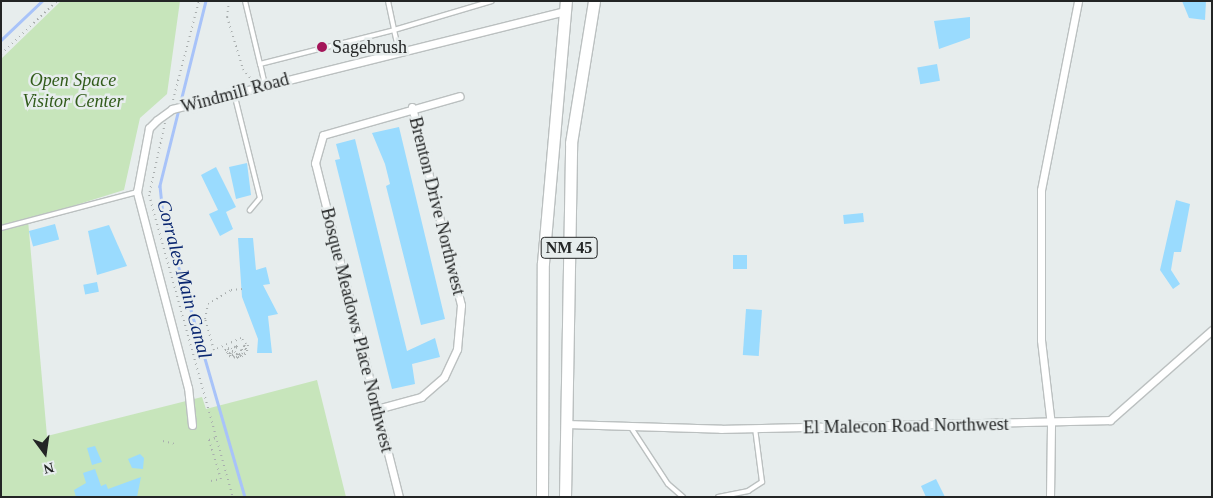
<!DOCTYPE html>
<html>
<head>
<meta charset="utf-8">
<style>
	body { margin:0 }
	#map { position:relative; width:1213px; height:498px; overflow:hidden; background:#e7eded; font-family:"Times New Roman",serif }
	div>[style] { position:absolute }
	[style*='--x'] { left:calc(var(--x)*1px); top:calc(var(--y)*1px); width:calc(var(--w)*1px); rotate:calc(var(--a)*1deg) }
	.green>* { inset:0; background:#c7e5bb }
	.stream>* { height:2.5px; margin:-1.25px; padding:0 1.25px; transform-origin:1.25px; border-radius:1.25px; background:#a8c3f9 }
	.building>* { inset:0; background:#9adbfe; transform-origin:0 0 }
	.path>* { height:2px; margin-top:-1px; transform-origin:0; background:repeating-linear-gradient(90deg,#a9aeae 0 1px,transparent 0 5px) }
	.roads { filter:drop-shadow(1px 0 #bbc0c0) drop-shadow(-1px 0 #bbc0c0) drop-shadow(0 1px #bbc0c0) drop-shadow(0 -1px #bbc0c0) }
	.lane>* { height:4px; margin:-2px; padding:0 2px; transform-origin:2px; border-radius:2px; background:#fff }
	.street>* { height:7px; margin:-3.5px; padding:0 3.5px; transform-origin:3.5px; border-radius:3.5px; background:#fff }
	.primary>* { height:11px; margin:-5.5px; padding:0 5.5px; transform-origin:5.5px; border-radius:5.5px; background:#fff }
	.dots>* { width:14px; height:14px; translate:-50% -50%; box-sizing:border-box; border:2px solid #e7eded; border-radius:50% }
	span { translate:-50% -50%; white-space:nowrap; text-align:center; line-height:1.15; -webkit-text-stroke:5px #e7eded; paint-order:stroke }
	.shield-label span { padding:1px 4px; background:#e7eded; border:1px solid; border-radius:4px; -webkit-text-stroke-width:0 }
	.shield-label { font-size:16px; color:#232525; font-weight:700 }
	.poi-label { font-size:18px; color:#232525 }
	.left { translate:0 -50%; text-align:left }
	.park-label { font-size:18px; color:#315b1a; font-style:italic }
	.street-label { font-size:18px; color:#232525 }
	.water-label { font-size:19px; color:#08256f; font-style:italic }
	.frame { position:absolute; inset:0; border:2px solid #232525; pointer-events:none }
	.north { position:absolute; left:20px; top:428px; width:50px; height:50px; -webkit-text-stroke:4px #e7eded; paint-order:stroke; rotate:166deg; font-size:14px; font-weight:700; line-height:20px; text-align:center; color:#232525 }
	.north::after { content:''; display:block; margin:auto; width:18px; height:22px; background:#232525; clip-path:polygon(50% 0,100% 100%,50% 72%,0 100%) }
</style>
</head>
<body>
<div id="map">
	<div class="green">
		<div style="clip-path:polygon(61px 1px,180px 1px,167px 94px,140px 118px,124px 190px,28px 220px,47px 436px,202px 397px,206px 409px,317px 380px,346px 497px,1px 497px,1px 59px)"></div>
	</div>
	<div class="stream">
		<div style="--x:206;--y:1;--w:191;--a:104"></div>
		<div style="--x:160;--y:186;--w:27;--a:84"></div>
		<div style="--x:163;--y:213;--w:296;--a:73.9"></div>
		<div style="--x:1;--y:40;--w:57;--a:-43.6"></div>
	</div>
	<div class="building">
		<div style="clip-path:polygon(1182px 1px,1206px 1px,1205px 20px,1189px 18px)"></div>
		<div style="clip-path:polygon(970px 17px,970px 38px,939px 49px,934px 21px)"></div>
		<div style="left:937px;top:64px;width:17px;height:20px;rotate:80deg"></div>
		<div style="clip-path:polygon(399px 127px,445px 319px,421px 325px,386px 186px,390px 184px,385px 164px,372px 133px)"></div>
		<div style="clip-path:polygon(355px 139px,407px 351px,435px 338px,440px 357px,412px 364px,415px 384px,392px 389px,335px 160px,340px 159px,336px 144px)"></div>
		<div style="clip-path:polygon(247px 163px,251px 195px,236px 199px,229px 167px)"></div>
		<div style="clip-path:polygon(216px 167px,236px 207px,226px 212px,233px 229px,220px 236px,209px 214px,218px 210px,201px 175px)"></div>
		<div style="clip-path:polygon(1176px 200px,1190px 204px,1181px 252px,1174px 252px,1171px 270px,1180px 284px,1173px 289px,1160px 270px)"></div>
		<div style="left:863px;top:213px;width:9px;height:20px;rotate:84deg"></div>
		<div style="left:55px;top:224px;width:16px;height:27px;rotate:75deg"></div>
		<div style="clip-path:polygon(109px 225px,127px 266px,97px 275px,88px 231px)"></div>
		<div style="clip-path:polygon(238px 238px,253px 238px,256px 270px,266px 267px,270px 284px,263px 285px,278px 314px,268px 316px,272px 353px,257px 353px,258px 339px,242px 297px)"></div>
		<div style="left:733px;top:255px;width:14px;height:14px"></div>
		<div style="left:97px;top:282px;width:10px;height:14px;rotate:79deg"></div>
		<div style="left:746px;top:309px;width:16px;height:46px;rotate:4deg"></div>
		<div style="clip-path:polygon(95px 446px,102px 462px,92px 465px,87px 448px)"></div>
		<div style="clip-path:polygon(140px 454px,144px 458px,143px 469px,132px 468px,128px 459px)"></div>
		<div style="clip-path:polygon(95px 469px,101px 486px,106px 484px,108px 489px,141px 477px,137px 497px,76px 497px,74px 490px,86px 483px,83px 473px)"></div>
		<div style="clip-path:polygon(936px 479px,945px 497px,926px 497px,921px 486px)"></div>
	</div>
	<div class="path">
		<div style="--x:229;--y:1;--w:16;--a:97"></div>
		<div style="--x:227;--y:17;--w:54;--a:72.9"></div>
		<div style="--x:243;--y:69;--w:14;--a:51"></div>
		<div style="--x:1;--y:54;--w:77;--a:-43.4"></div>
		<div style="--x:173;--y:100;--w:102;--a:-75.3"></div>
		<div style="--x:165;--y:123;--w:74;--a:102.5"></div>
		<div style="--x:149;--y:195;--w:313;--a:74.5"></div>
		<div style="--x:236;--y:346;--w:1;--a:0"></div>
		<div style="--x:237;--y:346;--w:2;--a:90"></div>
		<div style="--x:237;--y:348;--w:2;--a:-153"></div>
		<div style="--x:235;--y:347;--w:1;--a:-45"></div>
		<div style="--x:235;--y:347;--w:4;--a:166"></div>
		<div style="--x:231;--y:348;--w:8;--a:45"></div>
		<div style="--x:237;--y:354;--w:10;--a:-143"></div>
		<div style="--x:229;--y:348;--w:4;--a:166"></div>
		<div style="--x:225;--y:349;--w:8;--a:60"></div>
		<div style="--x:229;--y:356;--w:8;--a:14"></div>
		<div style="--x:237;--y:358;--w:9;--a:-21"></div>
		<div style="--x:245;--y:355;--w:4;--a:-63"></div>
		<div style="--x:247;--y:351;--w:6;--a:-81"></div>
		<div style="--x:248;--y:345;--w:9;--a:111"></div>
		<div style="--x:245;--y:353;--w:7;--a:146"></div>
		<div style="--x:239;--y:357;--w:8;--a:-173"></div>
		<div style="--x:231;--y:356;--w:8;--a:-135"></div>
		<div style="--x:225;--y:350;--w:9;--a:36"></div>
		<div style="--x:232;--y:355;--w:5;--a:22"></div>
		<div style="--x:237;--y:357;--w:7;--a:-153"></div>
		<div style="--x:231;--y:354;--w:6;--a:-121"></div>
		<div style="--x:228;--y:349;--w:12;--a:31"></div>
		<div style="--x:238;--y:355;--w:12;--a:-55"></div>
		<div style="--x:245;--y:345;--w:14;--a:120"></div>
		<div style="--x:238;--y:357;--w:5;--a:-37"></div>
		<div style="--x:242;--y:354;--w:6;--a:-51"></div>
		<div style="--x:246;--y:349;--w:5;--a:-90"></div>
		<div style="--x:246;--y:344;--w:8;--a:-130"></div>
		<div style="--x:241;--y:338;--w:30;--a:156"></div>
		<div style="--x:214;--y:350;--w:32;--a:-106"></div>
		<div style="--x:205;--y:319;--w:15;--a:-79"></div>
		<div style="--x:208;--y:304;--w:27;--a:-31"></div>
		<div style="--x:231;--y:290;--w:11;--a:-5"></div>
		<div style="--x:163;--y:441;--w:12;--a:14"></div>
		<div style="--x:211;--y:481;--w:10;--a:-11"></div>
		<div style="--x:221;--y:479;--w:41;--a:-107.1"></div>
		<div style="--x:209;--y:440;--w:7;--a:-16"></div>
	</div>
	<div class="roads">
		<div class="lane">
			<div style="--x:245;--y:1;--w:65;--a:76.6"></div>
			<div style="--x:388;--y:1;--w:30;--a:78"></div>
			<div style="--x:394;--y:30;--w:102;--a:-16.5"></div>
			<div style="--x:265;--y:85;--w:22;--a:-103"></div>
			<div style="--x:260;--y:64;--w:138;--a:-14.2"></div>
			<div style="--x:394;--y:30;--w:22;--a:77"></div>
			<div style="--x:234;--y:93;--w:108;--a:76.1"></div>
			<div style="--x:260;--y:198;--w:16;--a:130"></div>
			<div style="--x:1;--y:228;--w:141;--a:-14.8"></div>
			<div style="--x:630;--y:426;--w:69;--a:56.8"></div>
			<div style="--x:668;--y:484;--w:20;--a:41"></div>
			<div style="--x:718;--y:497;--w:31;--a:-11"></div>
			<div style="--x:748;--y:491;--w:17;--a:-33"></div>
			<div style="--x:762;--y:482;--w:54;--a:-97.4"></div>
		</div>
		<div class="street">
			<div style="--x:377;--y:409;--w:46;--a:-15.3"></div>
			<div style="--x:421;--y:397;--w:30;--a:-41"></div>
			<div style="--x:444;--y:377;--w:31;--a:-65"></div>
			<div style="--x:457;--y:349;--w:44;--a:-84.8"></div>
			<div style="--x:461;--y:305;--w:204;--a:-103.9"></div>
			<div style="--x:566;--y:424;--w:155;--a:1.8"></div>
			<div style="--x:721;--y:429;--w:389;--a:-1.3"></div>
			<div style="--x:1110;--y:420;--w:136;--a:-41.4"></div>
			<div style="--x:192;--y:425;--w:37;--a:-96"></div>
			<div style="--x:188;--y:388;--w:203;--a:-104.6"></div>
			<div style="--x:137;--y:192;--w:65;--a:-79.4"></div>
			<div style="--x:149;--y:128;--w:11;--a:-45"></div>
			<div style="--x:157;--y:120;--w:19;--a:-36"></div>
			<div style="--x:172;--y:109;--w:404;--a:-14"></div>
			<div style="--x:399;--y:497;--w:344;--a:-104.1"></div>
			<div style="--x:315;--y:163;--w:29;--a:-74"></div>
			<div style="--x:323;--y:135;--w:142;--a:-15.9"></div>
			<div style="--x:1050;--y:497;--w:72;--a:-89.2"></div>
			<div style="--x:1051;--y:425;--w:86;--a:-96.7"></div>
			<div style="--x:1041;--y:340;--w:150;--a:-90"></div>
			<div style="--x:1041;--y:190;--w:193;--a:-78.9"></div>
		</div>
		<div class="primary">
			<div style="--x:542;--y:497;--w:234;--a:-89.8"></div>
			<div style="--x:543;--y:263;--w:263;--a:-85"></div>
			<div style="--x:565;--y:497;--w:354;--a:-89"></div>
			<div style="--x:571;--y:143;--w:144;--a:-80.8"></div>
		</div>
	</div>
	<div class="dots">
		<div style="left:322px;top:47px;background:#a41559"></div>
	</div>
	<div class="shield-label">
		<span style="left:569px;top:248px">NM 45</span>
	</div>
	<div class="poi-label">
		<span class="left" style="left:332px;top:47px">Sagebrush</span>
	</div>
	<div class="park-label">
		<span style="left:73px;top:91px">Open Space<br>Visitor Center</span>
	</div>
	<div class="street-label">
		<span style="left:235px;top:93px;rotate:-15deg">Windmill Road</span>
		<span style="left:437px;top:206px;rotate:76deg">Brenton Drive Northwest</span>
		<span style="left:357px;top:330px;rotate:76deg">Bosque Meadows Place Northwest</span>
		<span style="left:906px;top:426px;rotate:-1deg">El Malecon Road Northwest</span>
	</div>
	<div class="water-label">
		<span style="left:184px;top:279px;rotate:75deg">Corrales Main Canal</span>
	</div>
	<div class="frame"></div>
	<div class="north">N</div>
</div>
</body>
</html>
